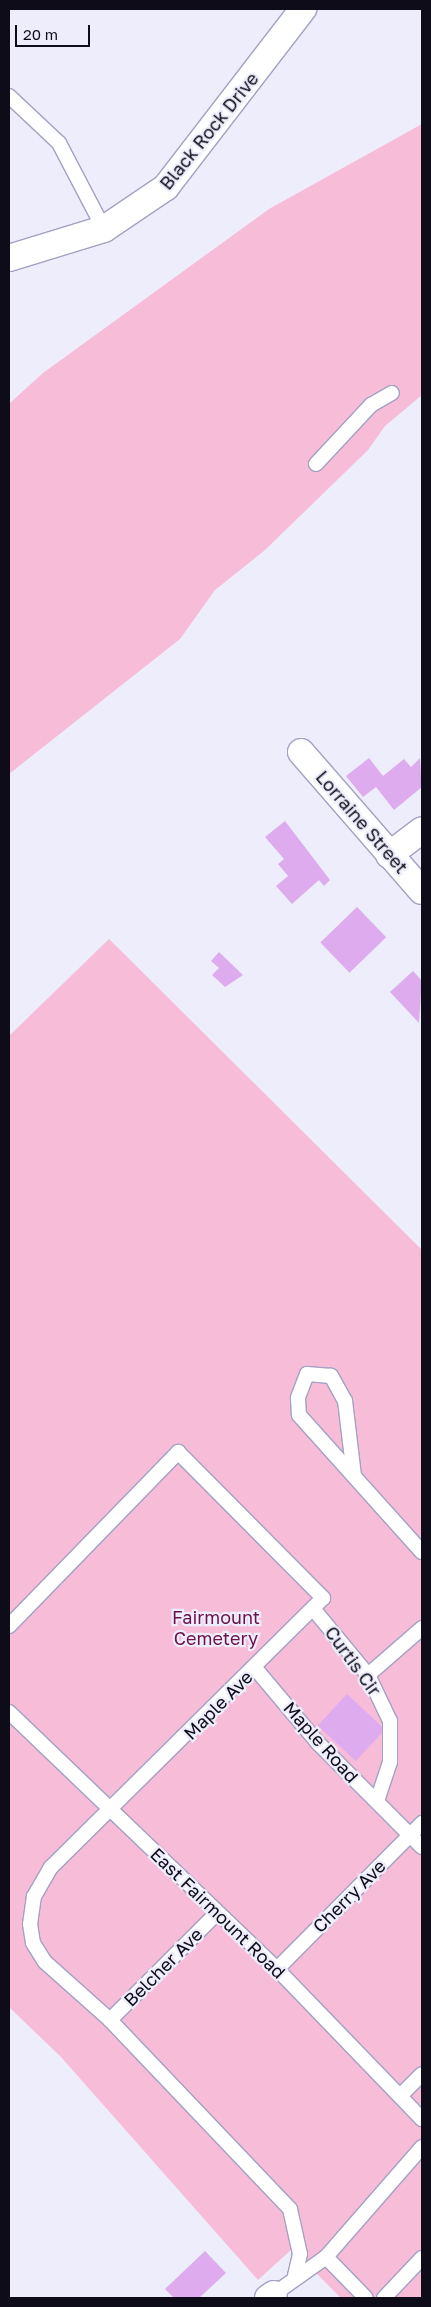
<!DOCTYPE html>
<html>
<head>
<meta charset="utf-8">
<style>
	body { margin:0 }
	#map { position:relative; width:431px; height:2307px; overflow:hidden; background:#ededfc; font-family:"Golos Text",sans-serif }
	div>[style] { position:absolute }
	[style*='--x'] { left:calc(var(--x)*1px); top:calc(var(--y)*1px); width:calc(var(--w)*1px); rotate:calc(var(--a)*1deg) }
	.green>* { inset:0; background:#f7bcd8 }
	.building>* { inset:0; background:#deacee; transform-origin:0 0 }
	.roads { filter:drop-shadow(1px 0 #a3a1c3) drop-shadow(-1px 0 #a3a1c3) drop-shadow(0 1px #a3a1c3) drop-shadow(0 -1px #a3a1c3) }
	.lane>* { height:14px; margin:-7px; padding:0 7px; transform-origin:7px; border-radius:7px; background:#fff }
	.street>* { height:26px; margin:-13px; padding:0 13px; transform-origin:13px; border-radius:13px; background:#fff }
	span { translate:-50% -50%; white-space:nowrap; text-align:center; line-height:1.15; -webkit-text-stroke:4.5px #ededfc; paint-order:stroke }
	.street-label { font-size:18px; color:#0d0c18 }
	.park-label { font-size:18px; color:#6d1149 }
	.frame { position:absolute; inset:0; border:10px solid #0d0c18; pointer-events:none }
	.scale { position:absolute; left:15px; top:25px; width:75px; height:22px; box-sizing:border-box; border:2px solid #0d0c18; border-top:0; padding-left:6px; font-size:15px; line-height:18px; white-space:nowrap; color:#0d0c18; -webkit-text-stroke:4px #ededfc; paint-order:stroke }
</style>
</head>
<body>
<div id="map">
	<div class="green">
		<div style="clip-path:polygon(422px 124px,422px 395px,385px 426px,368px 450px,265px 550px,215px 590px,180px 639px,9px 774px,10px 403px,43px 373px,269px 209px)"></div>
		<div style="clip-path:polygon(109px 939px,422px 1250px,422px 2298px,341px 2298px,292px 2249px,258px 2280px,61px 2057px,9px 2007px,9px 1036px)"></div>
	</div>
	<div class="building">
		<div style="clip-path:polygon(369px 758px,383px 776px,404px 759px,411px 767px,420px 758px,422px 787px,394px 810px,376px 787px,363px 797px,346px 776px)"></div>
		<div style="clip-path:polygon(285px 821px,330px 880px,324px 886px,319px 880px,292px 904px,276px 886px,288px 876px,278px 864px,284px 859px,265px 837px)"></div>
		<div style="left:357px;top:907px;width:42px;height:51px;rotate:46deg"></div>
		<div style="clip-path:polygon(219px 952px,243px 975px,225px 987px,212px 975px,219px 968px,211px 961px)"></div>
		<div style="clip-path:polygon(413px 971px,422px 981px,419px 1023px,390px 992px)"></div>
		<div style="left:347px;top:1694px;width:52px;height:43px;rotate:43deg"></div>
		<div style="clip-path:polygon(205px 2251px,226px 2273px,199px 2298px,174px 2298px,165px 2289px)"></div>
	</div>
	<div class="roads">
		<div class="lane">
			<div style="--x:9;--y:96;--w:69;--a:43.2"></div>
			<div style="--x:59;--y:143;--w:97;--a:62.4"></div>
			<div style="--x:316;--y:464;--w:81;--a:-47"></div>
			<div style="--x:371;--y:405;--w:24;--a:-30"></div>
			<div style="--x:354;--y:1476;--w:76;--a:-96.8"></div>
			<div style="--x:345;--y:1401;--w:29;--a:-119"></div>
			<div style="--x:331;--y:1376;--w:24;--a:-175"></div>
			<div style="--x:307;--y:1374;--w:26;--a:111"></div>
			<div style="--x:298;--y:1398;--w:17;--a:87"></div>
			<div style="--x:299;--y:1415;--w:184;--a:48.1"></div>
			<div style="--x:315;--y:1611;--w:83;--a:50.4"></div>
			<div style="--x:368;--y:1675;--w:51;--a:64.4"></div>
			<div style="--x:390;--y:1721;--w:41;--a:90"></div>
			<div style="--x:390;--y:1762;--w:41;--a:108.4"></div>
			<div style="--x:9;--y:1626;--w:243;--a:-45.8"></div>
			<div style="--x:178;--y:1452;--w:206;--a:45.2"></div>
			<div style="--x:323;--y:1598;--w:383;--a:135.3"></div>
			<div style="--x:51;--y:1867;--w:34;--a:120"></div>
			<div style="--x:34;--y:1896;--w:28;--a:98"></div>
			<div style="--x:30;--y:1924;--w:19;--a:81"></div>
			<div style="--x:33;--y:1943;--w:22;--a:58"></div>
			<div style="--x:45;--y:1962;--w:87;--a:41.7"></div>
			<div style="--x:110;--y:2020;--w:261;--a:46.4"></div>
			<div style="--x:290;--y:2209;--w:46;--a:77.5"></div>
			<div style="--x:300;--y:2254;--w:22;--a:103"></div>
			<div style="--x:255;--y:1668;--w:98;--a:50"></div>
			<div style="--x:318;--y:1743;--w:147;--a:45"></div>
			<div style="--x:368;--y:1675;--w:72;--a:-41"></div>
			<div style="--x:9;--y:1712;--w:371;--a:43.8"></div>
			<div style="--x:277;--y:1969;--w:209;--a:46"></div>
			<div style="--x:277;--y:1969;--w:206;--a:-45.2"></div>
			<div style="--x:110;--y:2020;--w:151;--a:-45"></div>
			<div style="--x:402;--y:2094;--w:28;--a:-45"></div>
			<div style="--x:326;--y:2257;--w:57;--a:45.7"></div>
			<div style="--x:274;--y:2294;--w:64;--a:-35.4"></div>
			<div style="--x:326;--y:2257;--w:146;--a:-48.9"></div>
			<div style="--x:384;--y:2298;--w:55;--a:-46.5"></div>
		</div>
		<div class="street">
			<div style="--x:9;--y:258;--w:99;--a:-17"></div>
			<div style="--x:104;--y:229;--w:75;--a:-34.1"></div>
			<div style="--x:166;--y:187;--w:225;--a:-52.4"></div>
			<div style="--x:301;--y:752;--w:184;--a:49"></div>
			<div style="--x:389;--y:855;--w:41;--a:-37.1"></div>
			<div style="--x:268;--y:2298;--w:7;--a:-34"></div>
		</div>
	</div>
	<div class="street-label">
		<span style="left:209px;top:131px;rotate:-51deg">Black Rock Drive</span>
		<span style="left:362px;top:822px;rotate:49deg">Lorraine Street</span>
		<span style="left:353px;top:1661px;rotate:54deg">Curtis Cir</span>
		<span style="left:218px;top:1705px;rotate:-45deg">Maple Ave</span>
		<span style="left:321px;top:1742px;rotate:48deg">Maple Road</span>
		<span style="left:349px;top:1896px;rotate:-45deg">Cherry Ave</span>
		<span style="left:218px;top:1913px;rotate:44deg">East Fairmount Road</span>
		<span style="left:163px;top:1967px;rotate:-45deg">Belcher Ave</span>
	</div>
	<div class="park-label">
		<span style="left:216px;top:1628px">Fairmount<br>Cemetery</span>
	</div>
	<div class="frame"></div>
	<div class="scale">20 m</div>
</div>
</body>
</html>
